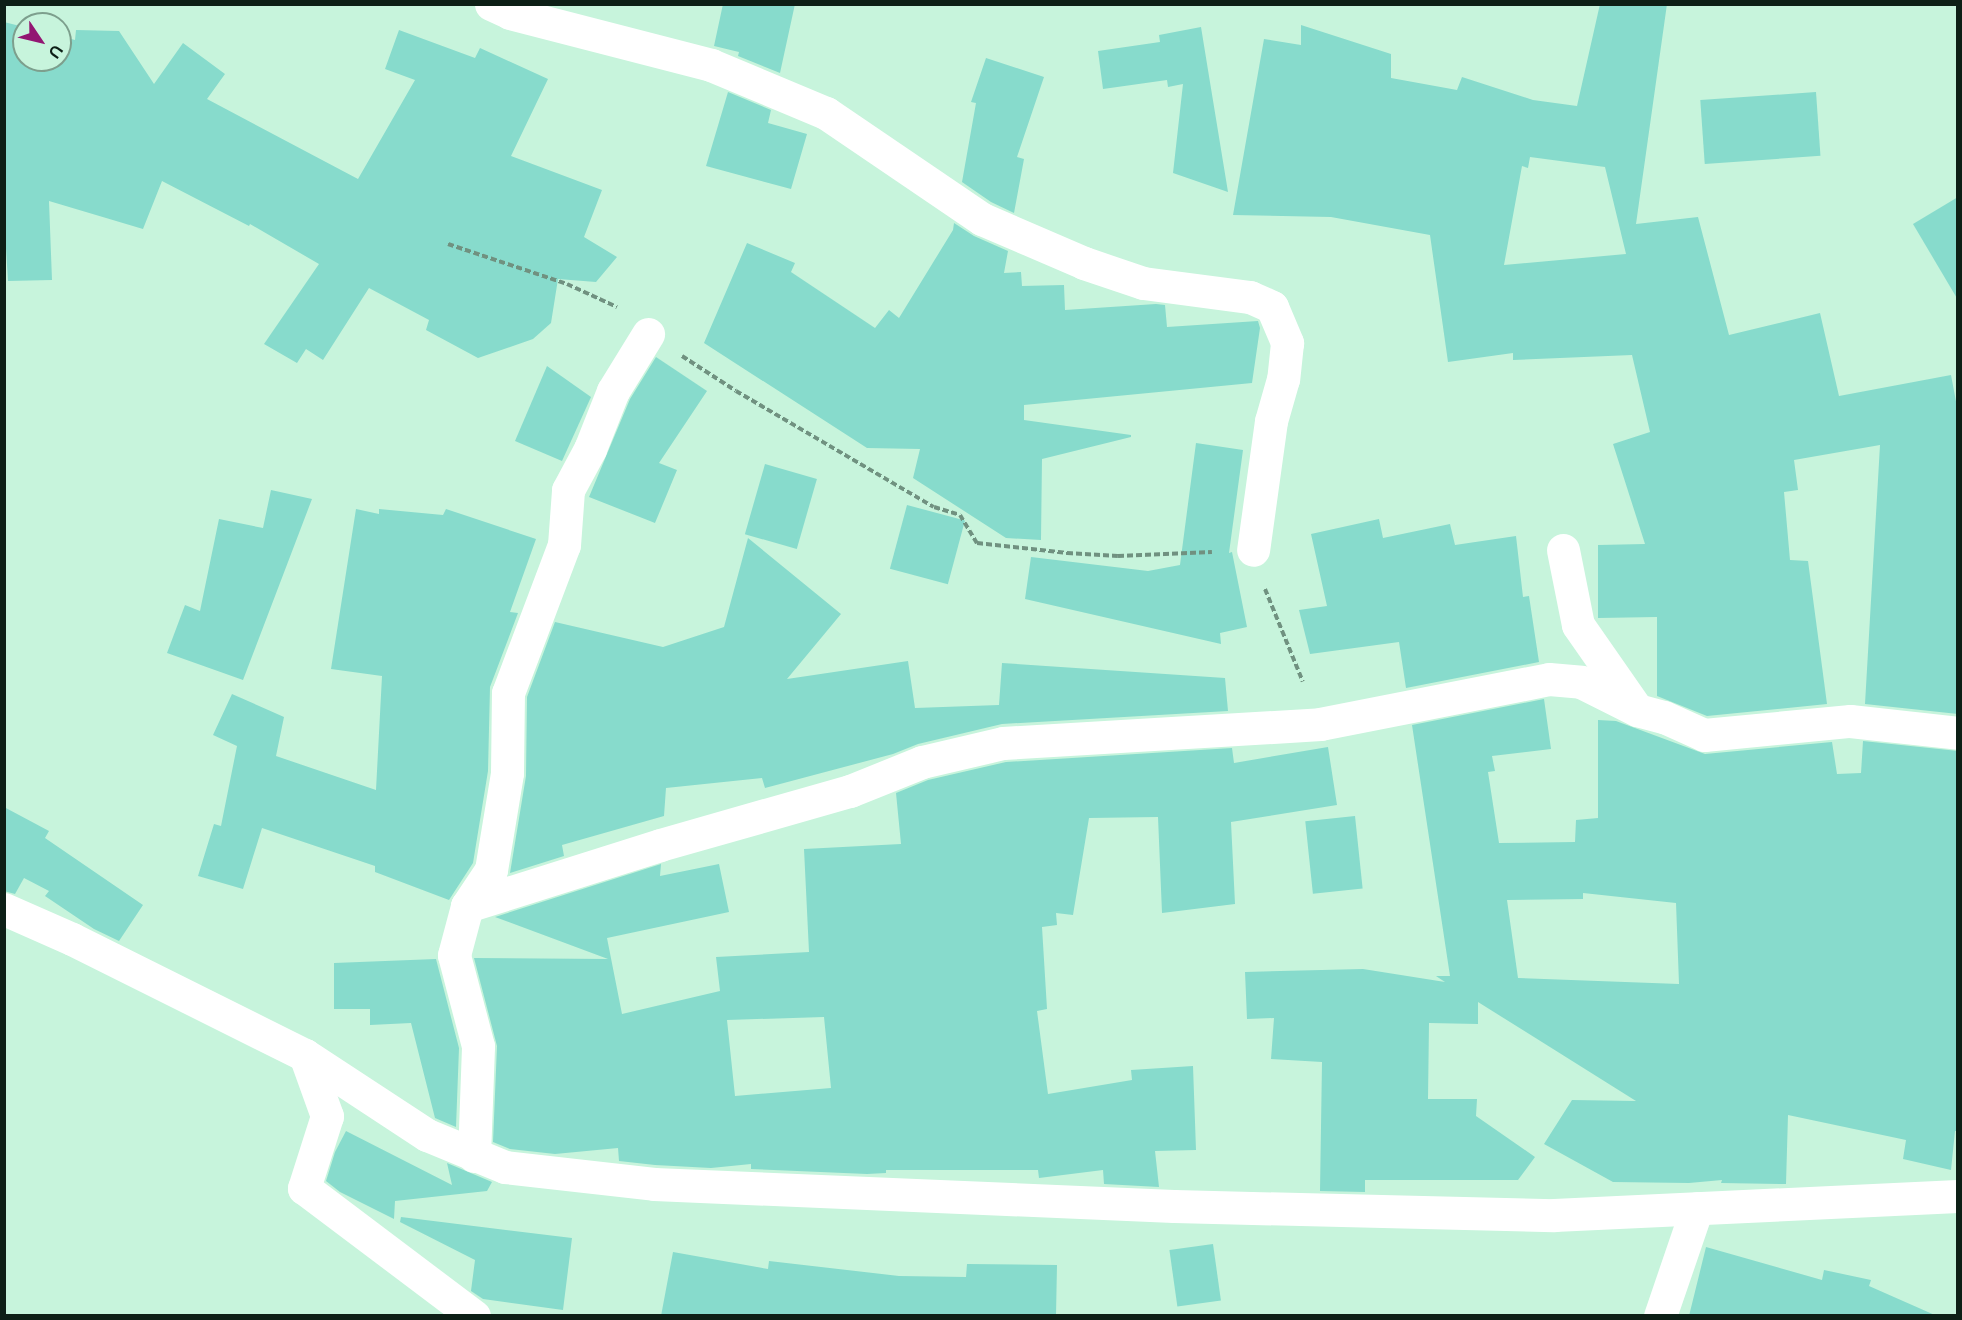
<!DOCTYPE html>
<html>
<head>
<meta charset="utf-8">
<style>
	body { margin:0 }
	#map { position:relative; width:1962px; height:1320px; overflow:hidden; background:#c7f4dc; font-family:Raleway,sans-serif }
	div>[style] { position:absolute }
	[style*='--x'] { left:calc(var(--x)*1px); top:calc(var(--y)*1px); width:calc(var(--w)*1px); rotate:calc(var(--a)*1deg) }
	.building>* { inset:0; background:#87dbcc; transform-origin:0 0 }
	.path>* { height:4px; margin-top:-2px; transform-origin:0; background:repeating-linear-gradient(90deg,#709180 0 6px,transparent 0 9px) }
	.minor>* { height:33px; margin:-16.5px; padding:0 16.5px; transform-origin:16.5px; border-radius:16.5px; background:#fff }
	.tertiary>* { height:33px; margin:-16.5px; padding:0 16.5px; transform-origin:16.5px; border-radius:16.5px; background:#fff }
	span { translate:-50% -50%; white-space:nowrap; text-align:center; line-height:1.15; -webkit-text-stroke:5px #c7f4dc; paint-order:stroke }
	.frame { position:absolute; inset:0; border:6px solid #0d1f16; pointer-events:none }
	.north { position:absolute; left:12px; top:12px; width:60px; height:60px; box-sizing:border-box; background:#c7f4dc; border:2px solid #7d9f8d; border-radius:50%; rotate:125deg; font-size:16px; font-weight:700; line-height:24px; text-align:center; color:#0d1f16 }
	.north::after { content:''; display:block; margin:auto; width:21px; height:27px; background:#921672; clip-path:polygon(50% 0,100% 100%,50% 72%,0 100%) }
</style>
</head>
<body>
<div id="map">
	<div class="building">
		<div style="clip-path:polygon(723px 4px,795px 4px,780px 73px,738px 56px,739px 52px,714px 46px)"></div>
		<div style="clip-path:polygon(evenodd,1600px 4px,1667px 4px,1636px 224px,1698px 217px,1729px 335px,1820px 313px,1839px 396px,1951px 375px,1958px 412px,1958px 714px,1865px 704px,1880px 445px,1794px 460px,1798px 490px,1784px 492px,1790px 560px,1808px 561px,1827px 704px,1707px 716px,1657px 696px,1657px 617px,1598px 618px,1598px 545px,1645px 544px,1613px 444px,1650px 432px,1632px 355px,1513px 360px,1513px 353px,1448px 362px,1430px 235px,1331px 217px,1233px 215px,1264px 39px,1301px 45px,1301px 25px,1391px 54px,1391px 78px,1457px 90px,1462px 77px,1533px 100px,1577px 106px,1600px 4px,1530px 157px,1605px 167px,1626px 254px,1504px 265px,1522px 166px,1528px 168px,1530px 157px)"></div>
		<div style="clip-path:polygon(4px 22px,24px 27px,24px 60px,60px 60px,60px 36px,75px 40px,76px 30px,119px 31px,154px 84px,183px 43px,225px 74px,207px 99px,358px 179px,415px 80px,385px 69px,399px 30px,475px 58px,480px 48px,548px 79px,511px 156px,602px 190px,584px 237px,617px 257px,596px 282px,558px 279px,551px 323px,533px 339px,478px 358px,426px 330px,429px 320px,369px 288px,323px 360px,306px 349px,297px 363px,264px 344px,319px 264px,250px 224px,249px 226px,162px 181px,143px 229px,49px 201px,52px 280px,8px 281px,4px 216px)"></div>
		<div style="clip-path:polygon(1201px 27px,1208px 70px,1228px 192px,1173px 173px,1183px 84px,1168px 87px,1167px 80px,1103px 89px,1098px 51px,1160px 42px,1159px 35px)"></div>
		<div style="clip-path:polygon(986px 58px,1044px 77px,1017px 157px,1024px 159px,1014px 213px,991px 202px,962px 182px,976px 103px,971px 102px)"></div>
		<div style="clip-path:polygon(728px 92px,771px 110px,768px 123px,807px 134px,791px 189px,706px 166px)"></div>
		<div style="left:1816px;top:92px;width:64px;height:116px;rotate:86deg"></div>
		<div style="clip-path:polygon(1958px 197px,1958px 300px,1913px 224px)"></div>
		<div style="clip-path:polygon(954px 223px,974px 236px,1008px 251px,1004px 273px,1021px 272px,1022px 286px,1064px 285px,1065px 310px,1156px 304px,1165px 305px,1167px 327px,1258px 321px,1260px 328px,1252px 383px,1024px 405px,1024px 420px,1131px 435px,1131px 437px,1042px 459px,1041px 540px,1006px 538px,913px 478px,920px 449px,867px 448px,704px 343px,747px 243px,795px 263px,791px 272px,875px 328px,889px 310px,899px 318px,953px 230px)"></div>
		<div style="clip-path:polygon(656px 357px,707px 391px,659px 463px,677px 470px,655px 523px,589px 497px,630px 399px)"></div>
		<div style="clip-path:polygon(547px 366px,591px 397px,562px 461px,515px 441px)"></div>
		<div style="clip-path:polygon(1196px 443px,1243px 450px,1229px 553px,1232px 552px,1247px 627px,1220px 633px,1221px 644px,1025px 599px,1031px 557px,1148px 571px,1180px 565px)"></div>
		<div style="left:765px;top:464px;width:54px;height:73px;rotate:16deg"></div>
		<div style="clip-path:polygon(271px 490px,312px 499px,243px 680px,167px 653px,185px 605px,200px 611px,219px 519px,263px 528px)"></div>
		<div style="left:907px;top:505px;width:60px;height:66px;rotate:15deg"></div>
		<div style="clip-path:polygon(356px 509px,379px 514px,379px 509px,443px 515px,446px 509px,536px 539px,510px 612px,518px 613px,490px 687px,488px 771px,473px 863px,449px 900px,375px 872px,375px 866px,262px 828px,243px 889px,198px 876px,214px 824px,221px 826px,237px 746px,213px 735px,232px 694px,284px 717px,276px 756px,376px 790px,382px 676px,331px 669px)"></div>
		<div style="clip-path:polygon(1379px 519px,1383px 538px,1450px 524px,1455px 545px,1516px 536px,1523px 597px,1529px 596px,1539px 662px,1406px 688px,1399px 642px,1310px 654px,1299px 610px,1327px 606px,1311px 534px)"></div>
		<div style="clip-path:polygon(748px 538px,841px 614px,787px 679px,908px 661px,915px 708px,999px 705px,1002px 663px,1225px 678px,1228px 711px,1002px 724px,918px 744px,893px 754px,765px 788px,762px 778px,666px 788px,664px 816px,562px 845px,564px 856px,510px 873px,526px 776px,527px 697px,555px 622px,663px 647px,724px 627px)"></div>
		<div style="clip-path:polygon(evenodd,1544px 699px,1551px 749px,1492px 756px,1495px 771px,1488px 772px,1499px 843px,1575px 842px,1576px 820px,1598px 818px,1598px 720px,1616px 721px,1705px 754px,1832px 742px,1837px 774px,1861px 773px,1863px 741px,1958px 751px,1958px 1131px,1955px 1131px,1951px 1170px,1903px 1159px,1906px 1140px,1788px 1115px,1786px 1184px,1721px 1183px,1722px 1180px,1689px 1183px,1613px 1182px,1544px 1144px,1572px 1100px,1636px 1101px,1478px 1002px,1478px 1024px,1429px 1023px,1428px 1099px,1477px 1099px,1476px 1116px,1535px 1157px,1518px 1180px,1365px 1180px,1365px 1192px,1320px 1191px,1322px 1062px,1271px 1059px,1274px 1018px,1247px 1019px,1245px 972px,1363px 969px,1445px 982px,1436px 976px,1450px 976px,1412px 725px,1544px 699px,1583px 893px,1676px 903px,1679px 984px,1518px 978px,1507px 900px,1583px 899px,1583px 893px)"></div>
		<div style="clip-path:polygon(evenodd,1328px 747px,1337px 805px,1231px 822px,1235px 904px,1162px 913px,1158px 817px,1089px 818px,1073px 915px,1056px 913px,1057px 925px,1042px 927px,1047px 1009px,1037px 1011px,1048px 1094px,1132px 1080px,1131px 1070px,1193px 1066px,1196px 1150px,1155px 1151px,1159px 1187px,1104px 1184px,1103px 1170px,1039px 1178px,1038px 1170px,886px 1170px,886px 1173px,867px 1174px,751px 1169px,751px 1164px,711px 1168px,655px 1165px,619px 1161px,618px 1148px,555px 1154px,510px 1149px,493px 1142px,497px 1046px,474px 958px,608px 959px,495px 917px,661px 864px,660px 876px,719px 864px,729px 912px,607px 938px,622px 1014px,720px 991px,716px 957px,809px 952px,804px 849px,901px 844px,896px 793px,928px 780px,1006px 762px,1232px 748px,1234px 763px,1328px 747px,824px 1017px,831px 1088px,735px 1096px,727px 1020px,824px 1017px)"></div>
		<div style="clip-path:polygon(4px 807px,49px 831px,45px 838px,143px 905px,119px 941px,94px 929px,45px 896px,49px 891px,24px 878px,15px 894px,4px 891px)"></div>
		<div style="left:1355px;top:816px;width:73px;height:50px;rotate:84deg"></div>
		<div style="clip-path:polygon(436px 959px,459px 1048px,456px 1127px,435px 1118px,411px 1023px,370px 1025px,370px 1009px,334px 1009px,334px 963px)"></div>
		<div style="clip-path:polygon(346px 1131px,452px 1185px,447px 1163px,492px 1182px,487px 1191px,395px 1201px,394px 1219px,340px 1192px,326px 1181px,335px 1152px)"></div>
		<div style="clip-path:polygon(401px 1217px,572px 1238px,563px 1310px,483px 1299px,471px 1291px,475px 1260px,400px 1222px)"></div>
		<div style="left:1213px;top:1244px;width:57px;height:44px;rotate:82deg"></div>
		<div style="clip-path:polygon(1706px 1247px,1822px 1280px,1824px 1270px,1871px 1280px,1869px 1286px,1937px 1316px,1689px 1316px)"></div>
		<div style="clip-path:polygon(673px 1252px,768px 1269px,769px 1261px,899px 1276px,966px 1277px,967px 1264px,1057px 1265px,1056px 1316px,661px 1316px)"></div>
	</div>
	<div class="path">
		<div style="--x:448;--y:244;--w:126;--a:18.6"></div>
		<div style="--x:567;--y:284;--w:55;--a:24.7"></div>
		<div style="--x:682;--y:356;--w:64;--a:32.9"></div>
		<div style="--x:736;--y:391;--w:229;--a:30.4"></div>
		<div style="--x:934;--y:507;--w:27;--a:17"></div>
		<div style="--x:960;--y:515;--w:33;--a:59"></div>
		<div style="--x:977;--y:543;--w:91;--a:6.3"></div>
		<div style="--x:1067;--y:553;--w:51;--a:3.4"></div>
		<div style="--x:1118;--y:556;--w:94;--a:-2.4"></div>
		<div style="--x:1265;--y:589;--w:100;--a:67.8"></div>
	</div>
	<div class="minor">
		<div style="--x:491;--y:4;--w:21;--a:25"></div>
		<div style="--x:510;--y:13;--w:208;--a:14.5"></div>
		<div style="--x:711;--y:65;--w:125;--a:22.7"></div>
		<div style="--x:826;--y:113;--w:189;--a:34.2"></div>
		<div style="--x:982;--y:219;--w:111;--a:23.3"></div>
		<div style="--x:1084;--y:263;--w:62;--a:18.7"></div>
		<div style="--x:1143;--y:283;--w:108;--a:7.5"></div>
		<div style="--x:1250;--y:297;--w:24;--a:24"></div>
		<div style="--x:1272;--y:307;--w:39;--a:67"></div>
		<div style="--x:1287;--y:343;--w:36;--a:96"></div>
		<div style="--x:1283;--y:379;--w:44;--a:105.9"></div>
		<div style="--x:1271;--y:421;--w:130;--a:97.9"></div>
		<div style="--x:1563;--y:550;--w:76;--a:78.7"></div>
		<div style="--x:1578;--y:625;--w:101;--a:55.1"></div>
		<div style="--x:467;--y:906;--w:202;--a:-17.5"></div>
		<div style="--x:660;--y:845;--w:198;--a:-15.9"></div>
		<div style="--x:850;--y:791;--w:78;--a:-21.9"></div>
		<div style="--x:922;--y:762;--w:83;--a:-13.2"></div>
		<div style="--x:1003;--y:743;--w:318;--a:-3.4"></div>
		<div style="--x:1320;--y:724;--w:233;--a:-11.1"></div>
		<div style="--x:1549;--y:679;--w:32;--a:5"></div>
		<div style="--x:1581;--y:682;--w:63;--a:26.6"></div>
		<div style="--x:1637;--y:710;--w:28;--a:15"></div>
		<div style="--x:1664;--y:717;--w:44;--a:24.2"></div>
		<div style="--x:1704;--y:735;--w:147;--a:-5.5"></div>
		<div style="--x:1850;--y:721;--w:109;--a:6.3"></div>
		<div style="--x:305;--y:1055;--w:65;--a:70.2"></div>
		<div style="--x:327;--y:1116;--w:76;--a:107.7"></div>
		<div style="--x:304;--y:1188;--w:213;--a:37"></div>
		<div style="--x:474;--y:1156;--w:110;--a:-87.9"></div>
		<div style="--x:478;--y:1046;--w:94;--a:-104.8"></div>
		<div style="--x:454;--y:955;--w:51;--a:-75.1"></div>
		<div style="--x:467;--y:906;--w:43;--a:-56.3"></div>
		<div style="--x:491;--y:870;--w:98;--a:-80.6"></div>
		<div style="--x:507;--y:773;--w:80;--a:-89.3"></div>
		<div style="--x:508;--y:693;--w:158;--a:-69.3"></div>
		<div style="--x:564;--y:545;--w:55;--a:-85.8"></div>
		<div style="--x:568;--y:490;--w:47;--a:-61.8"></div>
		<div style="--x:590;--y:449;--w:62;--a:-68.4"></div>
		<div style="--x:613;--y:391;--w:67;--a:-58.4"></div>
		<div style="--x:1660;--y:1316;--w:114;--a:-71.1"></div>
	</div>
	<div class="tertiary">
		<div style="--x:4;--y:909;--w:74;--a:23.8"></div>
		<div style="--x:72;--y:939;--w:260;--a:26.5"></div>
		<div style="--x:305;--y:1055;--w:146;--a:33.3"></div>
		<div style="--x:427;--y:1135;--w:84;--a:22.3"></div>
		<div style="--x:505;--y:1167;--w:150;--a:6.5"></div>
		<div style="--x:654;--y:1184;--w:520;--a:2.42"></div>
		<div style="--x:1174;--y:1206;--w:380;--a:1.4"></div>
		<div style="--x:1554;--y:1215;--w:404;--a:-2.7"></div>
	</div>
	<div class="frame"></div>
	<div class="north">U</div>
</div>
</body>
</html>
